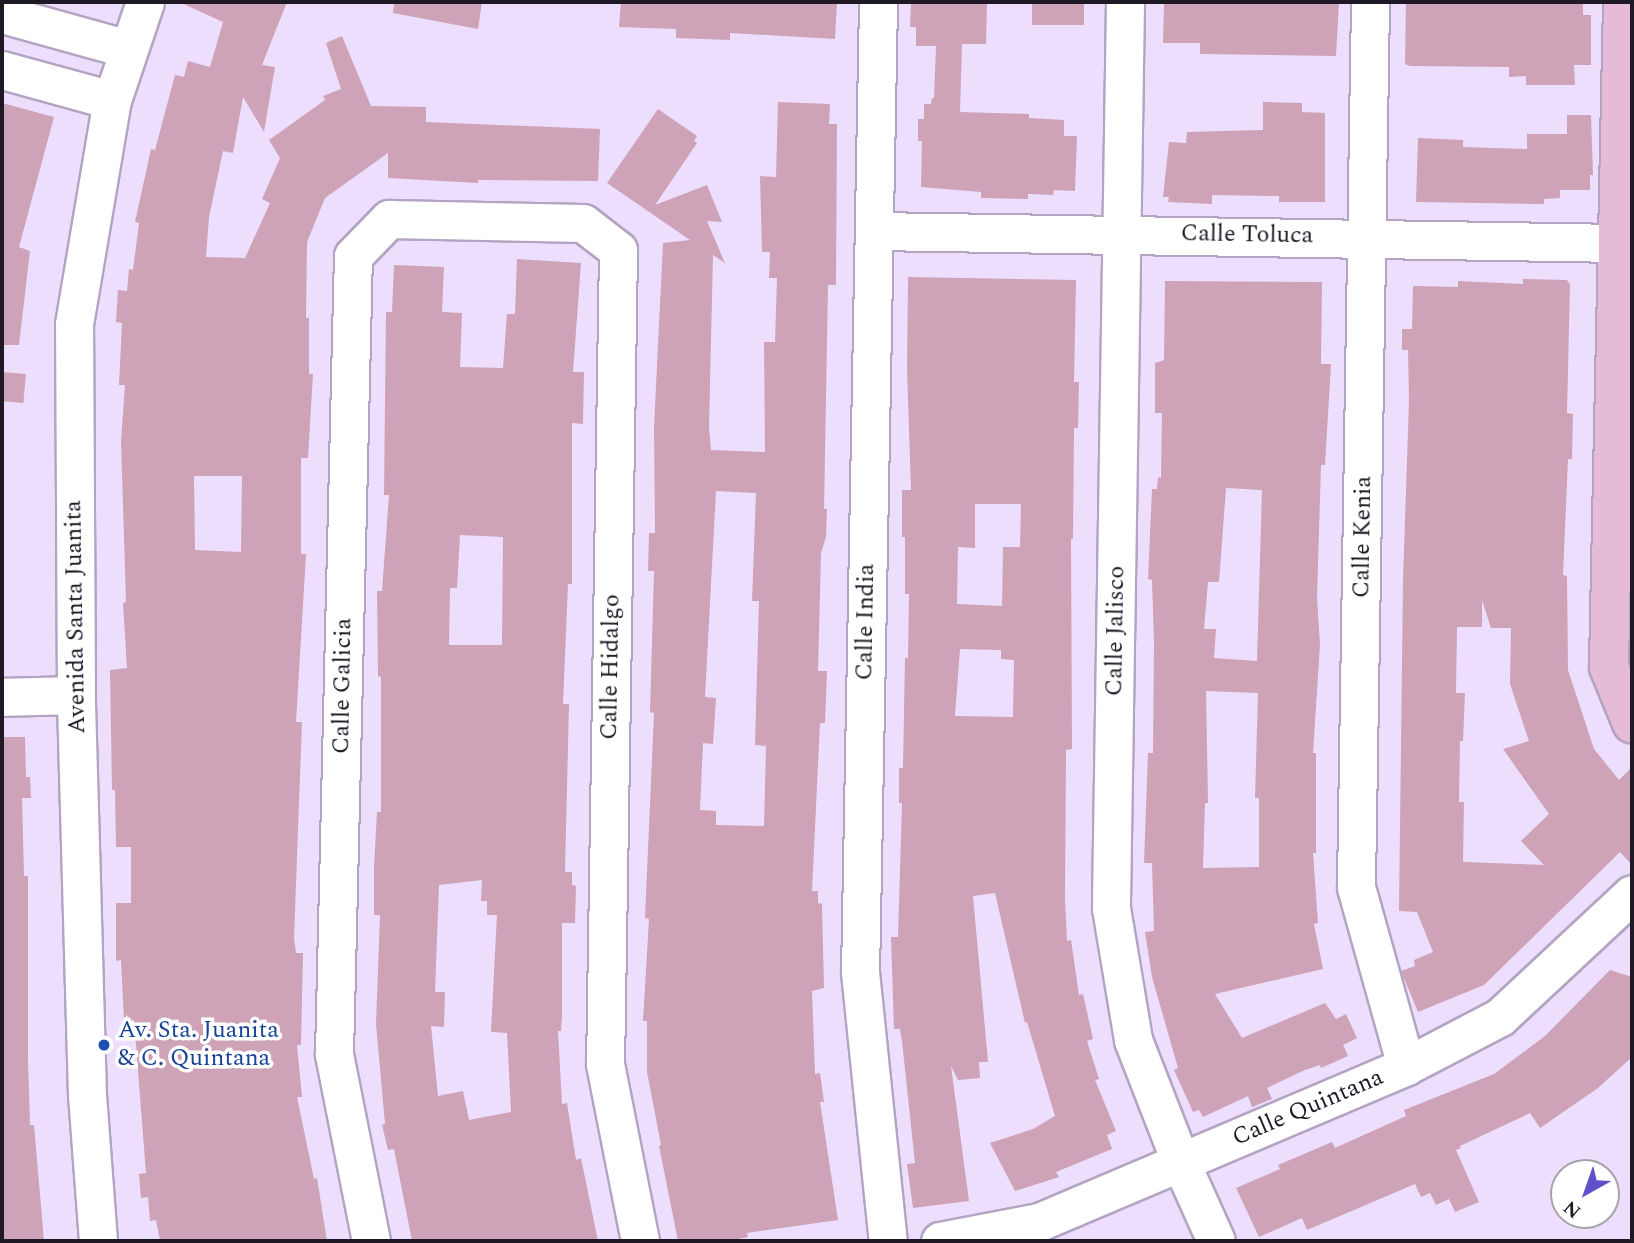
<!DOCTYPE html>
<html>
<head>
<meta charset="utf-8">
<style>
	body { margin:0 }
	#map { position:relative; width:1634px; height:1243px; overflow:hidden; background:#eddefd; font-family:Spectral,serif }
	div>[style] { position:absolute }
	[style*='--x'] { left:calc(var(--x)*1px); top:calc(var(--y)*1px); width:calc(var(--w)*1px); rotate:calc(var(--a)*1deg) }
	.building>* { inset:0; background:#cea2b7; transform-origin:0 0 }
	.roads { filter:drop-shadow(2px 0 #b3a4c1) drop-shadow(-2px 0 #b3a4c1) drop-shadow(0 2px #b3a4c1) drop-shadow(0 -2px #b3a4c1) }
	.minor>* { height:37px; margin:-18.5px; padding:0 18.5px; transform-origin:18.5px; border-radius:18.5px; background:#fff }
	.major>* { height:38px; margin:-19px; padding:0 19px; transform-origin:19px; border-radius:19px; background:#e6bbd8 }
	.dots>* { width:19px; height:19px; translate:-50% -50%; box-sizing:border-box; border:4px solid #fff; border-radius:50% }
	span { translate:-50% -50%; white-space:nowrap; text-align:center; line-height:1.15; -webkit-text-stroke:7px #fff; paint-order:stroke }
	.street-label { font-size:24px; color:#1e1924 }
	.transit-label { font-size:24px; color:#164399 }
	.left { translate:0 -50%; text-align:left }
	.frame { position:absolute; inset:0; border:4px solid #1e1924; pointer-events:none }
	.north { position:absolute; left:1550px; top:1159px; width:70px; height:70px; box-sizing:border-box; background:#fff; border:2px solid #a5a3a7; border-radius:50%; rotate:220deg; font-size:19px; font-weight:700; line-height:28px; text-align:center; color:#1e1924 }
	.north::after { content:''; display:block; margin:auto; width:24px; height:32px; background:#5d52ca; clip-path:polygon(50% 0,100% 100%,50% 72%,0 100%) }
</style>
</head>
<body>
<div id="map">
	<div class="building">
		<div style="clip-path:polygon(evenodd,179px 2px,287px 2px,262px 65px,275px 67px,264px 132px,243px 97px,233px 153px,223px 151px,209px 217px,206px 257px,245px 258px,270px 203px,262px 199px,280px 158px,269px 140px,325px 100px,323px 96px,341px 89px,326px 43px,342px 36px,371px 106px,426px 107px,426px 122px,600px 129px,598px 181px,478px 180px,478px 183px,388px 178px,388px 153px,325px 198px,307px 242px,306px 318px,309px 318px,309px 374px,313px 374px,308px 458px,301px 458px,301px 554px,306px 554px,296px 722px,302px 722px,294px 938px,296px 953px,303px 953px,301px 1045px,297px 1045px,302px 1097px,297px 1097px,314px 1179px,317px 1178px,327px 1241px,160px 1241px,156px 1220px,150px 1221px,148px 1197px,141px 1198px,139px 1174px,146px 1173px,134px 1020px,124px 1021px,121px 960px,116px 961px,116px 903px,131px 903px,131px 847px,116px 847px,115px 790px,112px 790px,110px 670px,127px 668px,123px 603px,126px 602px,121px 441px,125px 385px,119px 385px,122px 323px,116px 322px,118px 290px,127px 291px,129px 269px,133px 270px,139px 223px,135px 222px,151px 149px,155px 150px,175px 75px,184px 77px,188px 61px,210px 67px,223px 22px,179px 2px,194px 476px,242px 476px,241px 552px,195px 550px,194px 476px)"></div>
		<div style="clip-path:polygon(394px 2px,482px 2px,478px 29px,393px 13px)"></div>
		<div style="clip-path:polygon(621px 2px,837px 2px,835px 39px,730px 33px,730px 40px,676px 38px,676px 29px,619px 27px)"></div>
		<div style="clip-path:polygon(911px 2px,987px 2px,986px 44px,962px 44px,960px 112px,1029px 114px,1029px 118px,1064px 120px,1064px 136px,1077px 136px,1075px 191px,1054px 190px,1053px 195px,1028px 194px,1028px 199px,981px 198px,981px 192px,921px 187px,922px 141px,918px 141px,918px 119px,924px 119px,924px 104px,931px 104px,932px 98px,934px 98px,936px 46px,916px 46px,916px 27px,910px 27px)"></div>
		<div style="left:1032px;top:2px;width:52px;height:23px"></div>
		<div style="clip-path:polygon(1164px 2px,1339px 2px,1336px 56px,1200px 54px,1200px 43px,1163px 43px)"></div>
		<div style="clip-path:polygon(1406px 2px,1583px 2px,1583px 15px,1591px 15px,1591px 65px,1574px 65px,1575px 85px,1526px 85px,1526px 76px,1509px 77px,1509px 67px,1410px 66px,1405px 64px)"></div>
		<div style="clip-path:polygon(evenodd,778px 102px,830px 104px,829px 124px,837px 124px,836px 285px,828px 285px,824px 509px,827px 509px,826px 537px,821px 553px,818px 671px,827px 671px,825px 723px,820px 723px,812px 891px,818px 891px,818px 903px,822px 904px,824px 988px,812px 991px,815px 1074px,820px 1073px,824px 1102px,820px 1102px,838px 1220px,747px 1233px,748px 1237px,729px 1241px,678px 1241px,659px 1146px,661px 1145px,647px 1072px,647px 1021px,643px 1021px,649px 919px,645px 918px,654px 713px,650px 712px,654px 571px,648px 571px,649px 533px,655px 533px,654px 427px,663px 243px,690px 240px,607px 183px,658px 109px,697px 136px,694px 141px,697px 143px,655px 205px,707px 185px,722px 222px,707px 221px,725px 263px,713px 255px,709px 427px,711px 450px,765px 452px,764px 342px,775px 342px,777px 278px,769px 278px,770px 252px,762px 252px,760px 176px,776px 177px,778px 102px,716px 491px,756px 493px,752px 601px,759px 601px,755px 745px,766px 746px,764px 826px,716px 825px,716px 811px,700px 810px,703px 743px,713px 744px,716px 698px,705px 697px,716px 491px)"></div>
		<div style="clip-path:polygon(1263px 102px,1302px 103px,1302px 112px,1325px 113px,1325px 202px,1279px 202px,1279px 196px,1212px 195px,1212px 204px,1168px 202px,1169px 197px,1163px 197px,1169px 142px,1186px 143px,1187px 132px,1263px 130px)"></div>
		<div style="clip-path:polygon(2px 103px,54px 117px,19px 247px,30px 251px,19px 345px,2px 345px)"></div>
		<div style="clip-path:polygon(1567px 115px,1591px 115px,1593px 175px,1590px 175px,1590px 190px,1560px 190px,1560px 198px,1544px 199px,1544px 204px,1416px 202px,1418px 138px,1463px 140px,1463px 147px,1527px 149px,1527px 134px,1567px 134px)"></div>
		<div style="clip-path:polygon(evenodd,517px 259px,581px 263px,573px 372px,584px 372px,583px 424px,572px 423px,572px 584px,568px 584px,563px 704px,569px 704px,565px 872px,572px 872px,572px 885px,576px 886px,575px 923px,562px 923px,562px 1017px,561px 1031px,558px 1031px,562px 1104px,567px 1103px,576px 1160px,581px 1158px,598px 1241px,412px 1241px,394px 1149px,388px 1150px,382px 1125px,385px 1124px,376px 1024px,380px 915px,374px 915px,374px 868px,377px 812px,381px 812px,381px 677px,378px 676px,377px 591px,382px 591px,389px 495px,384px 495px,386px 312px,392px 312px,394px 265px,444px 267px,442px 312px,462px 313px,460px 367px,503px 368px,507px 314px,515px 314px,517px 259px,460px 535px,503px 537px,502px 645px,449px 645px,450px 588px,457px 588px,460px 535px,517px 259px,482px 880px,481px 901px,487px 901px,487px 915px,497px 915px,491px 1032px,507px 1033px,511px 1112px,469px 1120px,463px 1091px,438px 1096px,431px 1026px,444px 1027px,445px 992px,435px 992px,439px 885px,482px 880px)"></div>
		<div style="clip-path:polygon(evenodd,908px 277px,1076px 280px,1074px 382px,1079px 382px,1078px 428px,1074px 428px,1073px 539px,1071px 539px,1072px 749px,1066px 750px,1065px 899px,1067px 941px,1071px 940px,1079px 995px,1083px 994px,1093px 1039px,1087px 1041px,1099px 1079px,1095px 1080px,1116px 1131px,1107px 1135px,1112px 1149px,1056px 1172px,1059px 1177px,1015px 1191px,990px 1143px,1033px 1129px,1055px 1116px,1027px 1022px,1025px 1023px,995px 893px,973px 896px,988px 1062px,979px 1062px,980px 1078px,958px 1080px,951px 1066px,969px 1201px,913px 1208px,907px 1164px,915px 1163px,902px 1041px,900px 1029px,894px 1029px,891px 937px,898px 937px,902px 803px,899px 803px,899px 768px,903px 768px,905px 658px,908px 658px,909px 594px,905px 594px,905px 537px,902px 537px,902px 490px,911px 490px,907px 369px,908px 277px,975px 504px,1021px 504px,1020px 547px,1003px 547px,1002px 606px,957px 604px,958px 547px,975px 548px,975px 504px,908px 277px,960px 649px,1001px 650px,1001px 659px,1014px 660px,1013px 717px,955px 716px,960px 649px)"></div>
		<div style="clip-path:polygon(evenodd,1523px 279px,1567px 280px,1570px 285px,1567px 413px,1573px 414px,1572px 459px,1568px 459px,1563px 575px,1567px 576px,1568px 670px,1594px 749px,1619px 780px,1632px 767px,1632px 865px,1620px 852px,1484px 985px,1418px 1012px,1401px 971px,1415px 966px,1414px 960px,1433px 952px,1417px 912px,1399px 911px,1403px 580px,1409px 401px,1408px 350px,1402px 350px,1402px 329px,1412px 329px,1413px 286px,1458px 287px,1458px 281px,1523px 284px,1523px 279px,1482px 600px,1491px 628px,1511px 628px,1510px 684px,1529px 741px,1503px 749px,1549px 814px,1521px 841px,1544px 865px,1463px 862px,1464px 802px,1459px 802px,1460px 741px,1463px 741px,1465px 693px,1456px 693px,1457px 627px,1482px 627px,1482px 600px)"></div>
		<div style="clip-path:polygon(evenodd,1165px 281px,1322px 282px,1321px 364px,1331px 364px,1325px 465px,1321px 465px,1317px 598px,1320px 645px,1313px 753px,1316px 753px,1316px 853px,1313px 853px,1318px 923px,1314px 924px,1323px 969px,1215px 994px,1242px 1038px,1325px 1003px,1336px 1019px,1346px 1014px,1357px 1038px,1343px 1045px,1348px 1056px,1321px 1068px,1320px 1065px,1305px 1070px,1267px 1088px,1272px 1099px,1252px 1107px,1248px 1096px,1203px 1117px,1199px 1110px,1193px 1112px,1174px 1070px,1178px 1068px,1152px 977px,1145px 932px,1154px 931px,1152px 863px,1144px 863px,1148px 753px,1153px 753px,1154px 643px,1152px 580px,1148px 579px,1152px 489px,1157px 489px,1158px 477px,1161px 478px,1162px 413px,1155px 413px,1155px 363px,1164px 360px,1165px 281px,1226px 488px,1262px 490px,1257px 661px,1214px 658px,1216px 629px,1204px 629px,1208px 582px,1219px 582px,1226px 488px,1165px 281px,1206px 691px,1258px 693px,1255px 798px,1259px 798px,1259px 867px,1203px 868px,1205px 803px,1208px 803px,1206px 691px)"></div>
		<div style="left:2px;top:372px;width:24px;height:29px;rotate:5deg"></div>
		<div style="clip-path:polygon(2px 737px,25px 737px,26px 777px,30px 777px,31px 798px,22px 798px,24px 876px,28px 876px,28px 1060px,30px 1125px,34px 1125px,44px 1241px,2px 1241px)"></div>
		<div style="clip-path:polygon(1610px 970px,1632px 977px,1632px 1057px,1598px 1088px,1540px 1128px,1530px 1113px,1460px 1146px,1461px 1148px,1456px 1150px,1479px 1202px,1455px 1212px,1449px 1199px,1436px 1205px,1430px 1193px,1421px 1197px,1415px 1184px,1307px 1230px,1302px 1218px,1259px 1237px,1236px 1188px,1280px 1169px,1278px 1165px,1332px 1142px,1335px 1148px,1406px 1116px,1404px 1110px,1494px 1074px,1545px 1036px)"></div>
	</div>
	<div class="roads">
		<div class="minor">
			<div style="--x:878;--y:2;--w:970;--a:91.06"></div>
			<div style="--x:860;--y:972;--w:270;--a:84.1"></div>
			<div style="--x:1125;--y:2;--w:906;--a:90.89"></div>
			<div style="--x:1111;--y:908;--w:134;--a:80.5"></div>
			<div style="--x:1133;--y:1040;--w:132;--a:68.7"></div>
			<div style="--x:1181;--y:1163;--w:85;--a:65.8"></div>
			<div style="--x:1370;--y:2;--w:885;--a:90.91"></div>
			<div style="--x:1356;--y:887;--w:186;--a:74.4"></div>
			<div style="--x:2;--y:14;--w:131;--a:15.5"></div>
			<div style="--x:2;--y:70;--w:114;--a:15.3"></div>
			<div style="--x:874;--y:231;--w:746;--a:0.92"></div>
			<div style="--x:2;--y:697;--w:74;--a:-1.5"></div>
			<div style="--x:98;--y:1241;--w:145;--a:-94.3"></div>
			<div style="--x:87;--y:1096;--w:401;--a:-91.6"></div>
			<div style="--x:76;--y:695;--w:371;--a:-90.3"></div>
			<div style="--x:74;--y:324;--w:227;--a:-80.4"></div>
			<div style="--x:112;--y:100;--w:103;--a:-71.4"></div>
			<div style="--x:371;--y:1241;--w:191;--a:-101.2"></div>
			<div style="--x:334;--y:1054;--w:798;--a:-88.64"></div>
			<div style="--x:353;--y:256;--w:52;--a:-45.8"></div>
			<div style="--x:389;--y:219;--w:194;--a:1.2"></div>
			<div style="--x:583;--y:223;--w:44;--a:37.6"></div>
			<div style="--x:618;--y:250;--w:814;--a:90.91"></div>
			<div style="--x:605;--y:1064;--w:180;--a:78.8"></div>
			<div style="--x:940;--y:1241;--w:101;--a:-10.9"></div>
			<div style="--x:1039;--y:1222;--w:399;--a:-23"></div>
			<div style="--x:1406;--y:1066;--w:106;--a:-27.5"></div>
			<div style="--x:1500;--y:1017;--w:180;--a:-43"></div>
		</div>
		<div class="major">
			<div style="--x:1623;--y:2;--w:665;--a:91.21"></div>
			<div style="--x:1609;--y:667;--w:61;--a:67.7"></div>
		</div>
	</div>
	<div class="dots">
		<div style="left:104px;top:1045px;background:#1a4fb4"></div>
	</div>
	<div class="street-label">
		<span style="left:1247px;top:235px;rotate:1deg">Calle Toluca</span>
		<span style="left:1363px;top:537px;rotate:-89deg">Calle Kenia</span>
		<span style="left:76px;top:617px;rotate:-91deg">Avenida Santa Juanita</span>
		<span style="left:866px;top:622px;rotate:-89deg">Calle India</span>
		<span style="left:1116px;top:631px;rotate:-89deg">Calle Jalisco</span>
		<span style="left:611px;top:667px;rotate:-89deg">Calle Hidalgo</span>
		<span style="left:343px;top:686px;rotate:-89deg">Calle Galicia</span>
		<span style="left:1308px;top:1108px;rotate:-23deg">Calle Quintana</span>
	</div>
	<div class="transit-label">
		<span class="left" style="left:118px;top:1045px">Av. Sta. Juanita<br>&amp; C. Quintana</span>
	</div>
	<div class="frame"></div>
	<div class="north">N</div>
</div>
</body>
</html>
